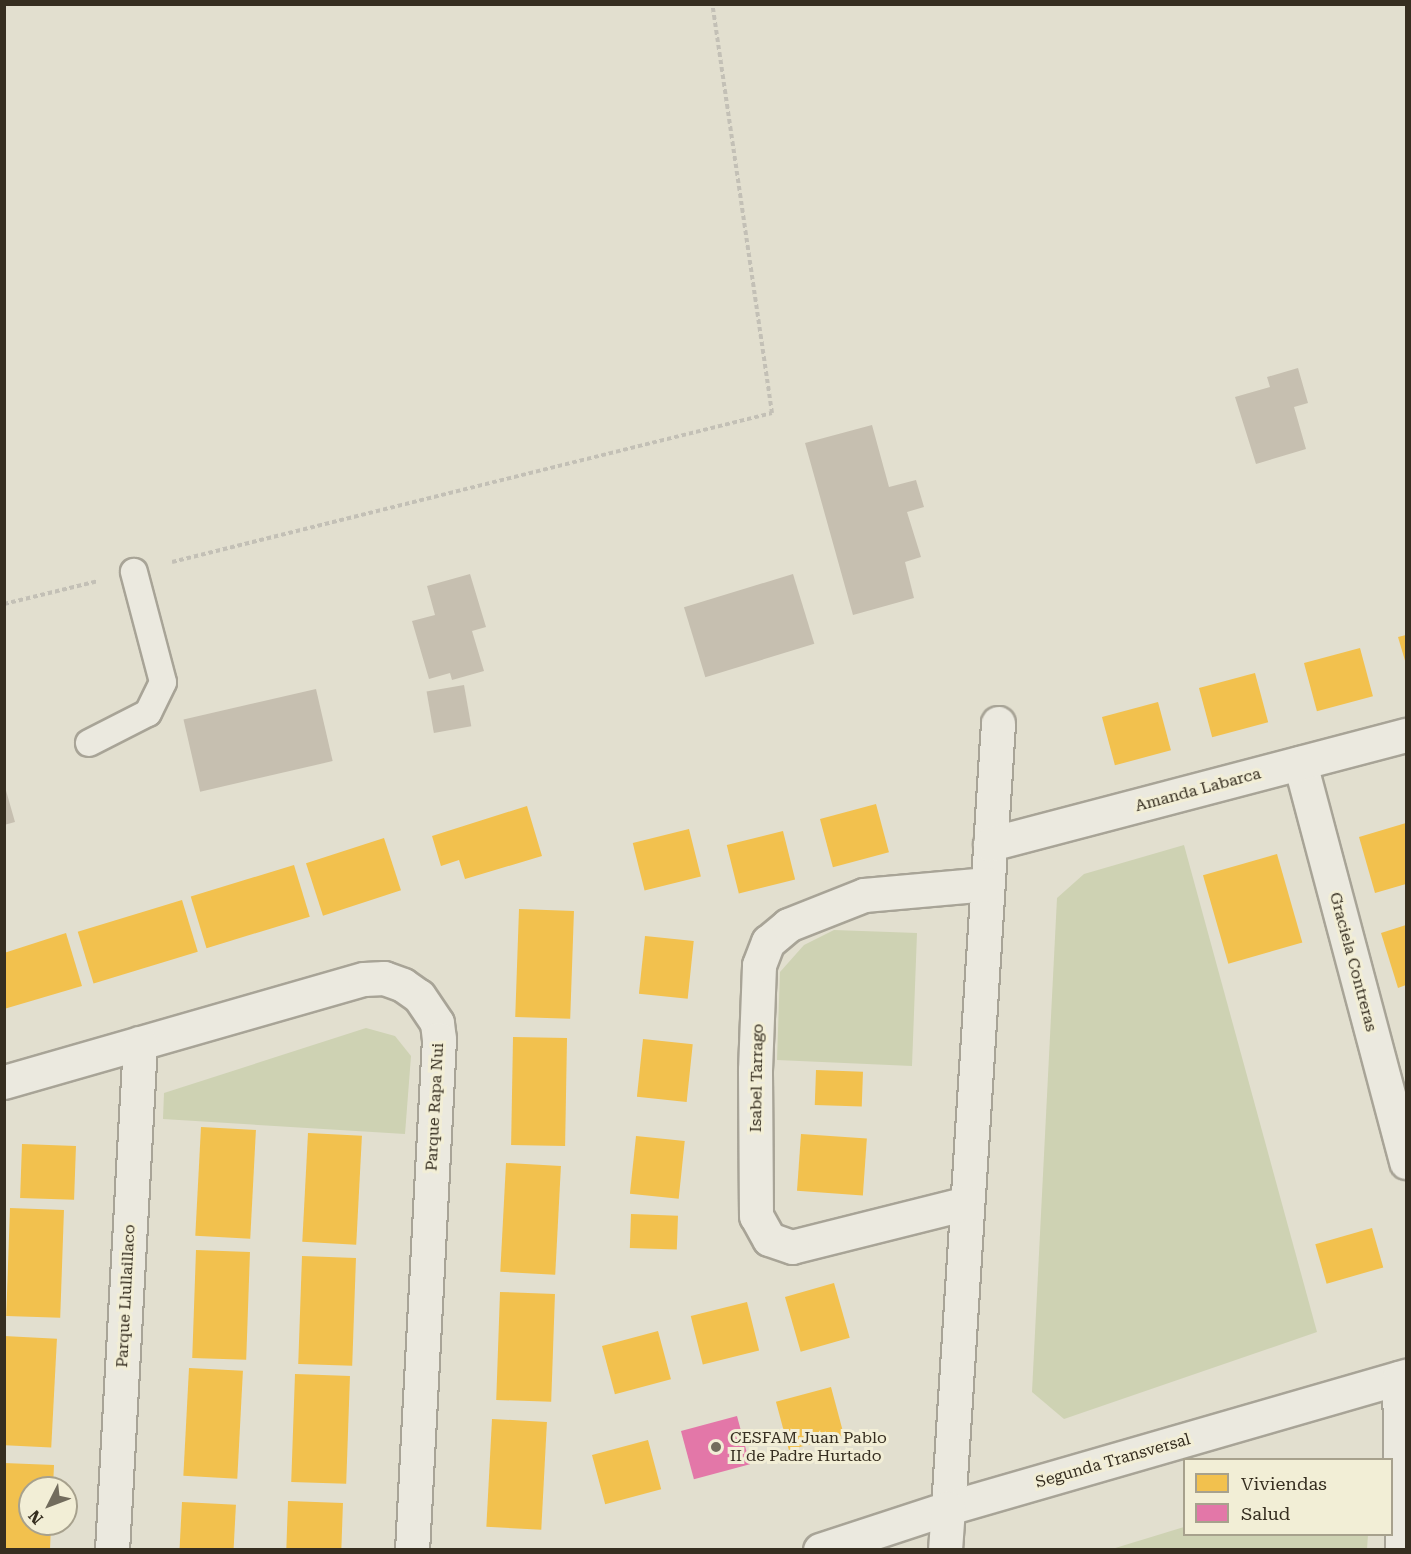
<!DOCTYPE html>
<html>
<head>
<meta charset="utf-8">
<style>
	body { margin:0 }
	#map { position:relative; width:1411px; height:1554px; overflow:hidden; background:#e2dfcf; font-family:"Roboto Serif",serif }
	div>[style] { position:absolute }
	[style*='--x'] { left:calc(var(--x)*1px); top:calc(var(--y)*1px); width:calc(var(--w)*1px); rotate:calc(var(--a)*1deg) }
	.green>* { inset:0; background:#ced2b3 }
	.homes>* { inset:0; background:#f2c14e; transform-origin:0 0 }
	.health>* { inset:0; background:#e377a8; transform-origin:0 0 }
	.building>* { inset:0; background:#c6bfb0; transform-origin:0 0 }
	.path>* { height:4px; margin-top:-2px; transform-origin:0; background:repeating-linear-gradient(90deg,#c3c0b6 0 4.5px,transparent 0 7.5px) }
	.roads { filter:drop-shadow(2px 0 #a8a497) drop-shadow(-2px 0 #a8a497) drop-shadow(0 2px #a8a497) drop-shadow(0 -2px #a8a497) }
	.service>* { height:26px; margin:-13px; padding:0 13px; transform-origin:13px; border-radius:13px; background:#ebe9df }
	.minor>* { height:33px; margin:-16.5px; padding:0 16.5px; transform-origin:16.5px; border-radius:16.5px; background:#ebe9df }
	.tertiary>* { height:33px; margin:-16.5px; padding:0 16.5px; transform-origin:16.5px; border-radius:16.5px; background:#ebe9df }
	.dots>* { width:16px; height:16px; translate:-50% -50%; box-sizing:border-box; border:3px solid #f2eed6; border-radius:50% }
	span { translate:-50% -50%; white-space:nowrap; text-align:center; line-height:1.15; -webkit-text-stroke:6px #f2eed6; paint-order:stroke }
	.street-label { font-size:16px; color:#362e20 }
	.poi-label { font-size:16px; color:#362e20 }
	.left { translate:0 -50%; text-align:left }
	.frame { position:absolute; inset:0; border:6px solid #362e20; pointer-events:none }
	.legend { position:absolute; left:1183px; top:1458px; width:210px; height:78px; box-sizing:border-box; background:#f2eed6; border:2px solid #a7a18d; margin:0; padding:8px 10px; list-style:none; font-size:18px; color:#362e20 }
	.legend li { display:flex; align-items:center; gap:12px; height:30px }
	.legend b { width:30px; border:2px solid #a7a18d }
	.north { position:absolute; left:18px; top:1476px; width:60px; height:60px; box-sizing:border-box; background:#f2eed6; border:2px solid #a7a18d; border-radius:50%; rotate:228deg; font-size:16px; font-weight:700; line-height:24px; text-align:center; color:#362e20 }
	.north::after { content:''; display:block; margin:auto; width:21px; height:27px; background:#726c5d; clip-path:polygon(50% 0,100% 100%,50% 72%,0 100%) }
</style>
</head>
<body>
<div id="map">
	<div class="green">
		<div style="clip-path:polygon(1184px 845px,1317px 1332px,1064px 1419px,1032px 1392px,1057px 898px,1084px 874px)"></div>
		<div style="clip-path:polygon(834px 930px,917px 933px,912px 1066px,777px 1060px,780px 972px,804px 945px)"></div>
		<div style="clip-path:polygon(366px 1028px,395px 1036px,411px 1056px,405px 1134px,163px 1119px,164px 1093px)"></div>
		<div style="clip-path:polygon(1184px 1527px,1184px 1534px,1368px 1535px,1367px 1549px,1112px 1549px)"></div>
	</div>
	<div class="homes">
		<div style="clip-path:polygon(1406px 635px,1406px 664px,1398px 637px)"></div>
		<div style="left:1360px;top:648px;width:50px;height:58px;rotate:75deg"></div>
		<div style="left:1255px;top:673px;width:51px;height:58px;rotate:75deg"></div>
		<div style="left:1158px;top:702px;width:50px;height:58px;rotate:75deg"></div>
		<div style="left:876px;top:804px;width:50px;height:58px;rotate:75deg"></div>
		<div style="clip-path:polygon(527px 806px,542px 856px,465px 879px,459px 860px,441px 866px,432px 836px)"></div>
		<div style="clip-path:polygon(1406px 823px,1406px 884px,1375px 893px,1359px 837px)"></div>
		<div style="left:689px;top:829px;width:49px;height:58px;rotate:76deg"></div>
		<div style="left:783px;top:831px;width:50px;height:58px;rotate:76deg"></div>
		<div style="left:384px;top:838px;width:55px;height:82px;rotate:72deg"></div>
		<div style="left:1277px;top:854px;width:92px;height:77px;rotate:74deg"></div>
		<div style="left:294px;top:865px;width:54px;height:108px;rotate:73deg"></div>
		<div style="left:182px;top:900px;width:54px;height:109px;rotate:73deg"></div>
		<div style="left:519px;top:909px;width:55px;height:108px;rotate:2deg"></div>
		<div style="clip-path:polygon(1406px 925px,1406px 985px,1398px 988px,1381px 933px)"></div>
		<div style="clip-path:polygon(66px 933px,82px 986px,4px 1009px,4px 953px)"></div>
		<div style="left:645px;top:936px;width:49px;height:58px;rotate:6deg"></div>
		<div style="left:513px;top:1037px;width:54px;height:108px;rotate:1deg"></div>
		<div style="left:643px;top:1039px;width:50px;height:58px;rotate:6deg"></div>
		<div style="left:816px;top:1070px;width:47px;height:35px;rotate:2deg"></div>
		<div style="left:201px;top:1127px;width:55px;height:109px;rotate:3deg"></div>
		<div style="left:308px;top:1133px;width:54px;height:109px;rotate:3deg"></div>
		<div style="left:801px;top:1134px;width:66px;height:57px;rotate:4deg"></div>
		<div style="left:636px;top:1136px;width:49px;height:58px;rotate:6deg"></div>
		<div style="left:22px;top:1144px;width:54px;height:54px;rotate:2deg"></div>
		<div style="left:506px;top:1163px;width:55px;height:109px;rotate:3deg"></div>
		<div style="left:10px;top:1208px;width:54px;height:108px;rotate:2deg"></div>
		<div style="left:631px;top:1214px;width:47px;height:34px;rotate:2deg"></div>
		<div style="left:1372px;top:1228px;width:41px;height:59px;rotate:74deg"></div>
		<div style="left:196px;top:1250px;width:54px;height:108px;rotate:2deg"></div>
		<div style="left:302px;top:1256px;width:54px;height:108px;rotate:2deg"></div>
		<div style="left:834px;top:1283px;width:57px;height:51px;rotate:74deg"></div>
		<div style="left:500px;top:1292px;width:55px;height:108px;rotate:2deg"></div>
		<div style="left:747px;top:1302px;width:50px;height:58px;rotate:76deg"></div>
		<div style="left:658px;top:1331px;width:50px;height:58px;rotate:75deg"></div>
		<div style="left:4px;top:1336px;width:53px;height:109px;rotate:3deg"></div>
		<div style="left:189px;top:1368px;width:54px;height:108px;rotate:3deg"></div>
		<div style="left:295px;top:1374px;width:55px;height:108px;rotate:2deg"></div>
		<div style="left:831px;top:1387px;width:50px;height:57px;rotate:75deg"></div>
		<div style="left:492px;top:1419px;width:55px;height:108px;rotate:3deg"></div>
		<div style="left:648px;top:1440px;width:51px;height:58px;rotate:75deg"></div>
		<div style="clip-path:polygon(4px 1463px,54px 1465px,53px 1488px,30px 1488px,30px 1524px,51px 1524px,50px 1550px,4px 1550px)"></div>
		<div style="left:288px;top:1501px;width:55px;height:49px;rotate:2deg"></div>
		<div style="left:182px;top:1502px;width:54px;height:48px;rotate:3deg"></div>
	</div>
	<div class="health">
		<div style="left:737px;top:1416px;width:50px;height:58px;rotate:75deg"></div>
	</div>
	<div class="building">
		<div style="clip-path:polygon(1298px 368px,1308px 403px,1294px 407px,1306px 449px,1256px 464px,1235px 397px,1270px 387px,1267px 377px)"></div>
		<div style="clip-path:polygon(872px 425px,889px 487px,916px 480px,924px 507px,907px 512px,921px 557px,905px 562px,914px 598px,853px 615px,805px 443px)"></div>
		<div style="clip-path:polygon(470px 574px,486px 627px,472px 631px,484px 671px,452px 680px,450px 673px,429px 679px,412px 621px,435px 615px,427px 586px)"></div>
		<div style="left:793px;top:574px;width:73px;height:114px;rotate:73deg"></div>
		<div style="left:464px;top:685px;width:42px;height:38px;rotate:80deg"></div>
		<div style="left:316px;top:689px;width:74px;height:136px;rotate:77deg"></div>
		<div style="clip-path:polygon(5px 787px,15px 822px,4px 825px,4px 788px)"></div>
	</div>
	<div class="path">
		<div style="--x:172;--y:562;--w:618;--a:-13.95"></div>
		<div style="--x:772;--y:413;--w:413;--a:-98.3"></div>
		<div style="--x:4;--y:604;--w:97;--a:-13.7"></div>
	</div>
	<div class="roads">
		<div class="service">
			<div style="--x:89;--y:743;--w:66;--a:-27"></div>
			<div style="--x:148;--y:713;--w:34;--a:-64"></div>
			<div style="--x:163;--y:682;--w:114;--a:-104.8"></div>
		</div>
		<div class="minor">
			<div style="--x:998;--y:723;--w:787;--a:93.64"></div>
			<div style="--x:948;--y:1508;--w:477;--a:-16.1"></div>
			<div style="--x:1300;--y:763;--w:413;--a:75.1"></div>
			<div style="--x:990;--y:844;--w:430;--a:-14.7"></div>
			<div style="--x:4;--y:1082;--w:374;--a:-16"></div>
			<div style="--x:364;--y:979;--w:20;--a:-3"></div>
			<div style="--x:384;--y:978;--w:20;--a:20"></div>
			<div style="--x:403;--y:985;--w:19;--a:35"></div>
			<div style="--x:419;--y:996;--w:32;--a:56"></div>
			<div style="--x:437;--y:1023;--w:16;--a:83"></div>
			<div style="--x:439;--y:1039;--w:512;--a:93.02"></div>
			<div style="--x:967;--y:1203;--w:180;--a:165.9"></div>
			<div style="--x:792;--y:1247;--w:24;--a:-161"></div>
			<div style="--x:769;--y:1239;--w:26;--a:-119"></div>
			<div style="--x:756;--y:1216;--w:146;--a:-90.4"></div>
			<div style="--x:755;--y:1070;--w:105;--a:-87.8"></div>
			<div style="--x:759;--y:965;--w:25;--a:-69"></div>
			<div style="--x:768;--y:942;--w:26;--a:-40"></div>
			<div style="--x:788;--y:925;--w:82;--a:-21.5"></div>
			<div style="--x:864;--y:895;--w:124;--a:-5.1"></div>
			<div style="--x:1399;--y:1378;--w:172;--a:89"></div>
			<div style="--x:112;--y:1550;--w:508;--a:-86.84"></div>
		</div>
		<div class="tertiary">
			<div style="--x:820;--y:1550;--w:135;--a:-18.2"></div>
			<div style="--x:948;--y:1508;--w:42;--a:94.1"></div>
		</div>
	</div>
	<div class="dots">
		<div style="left:716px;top:1447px;background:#726c5d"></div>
	</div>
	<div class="street-label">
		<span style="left:1198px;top:790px;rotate:-15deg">Amanda Labarca</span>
		<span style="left:1353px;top:962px;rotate:75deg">Graciela Contreras</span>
		<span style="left:757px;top:1078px;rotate:-89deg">Isabel Tarrago</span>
		<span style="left:435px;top:1107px;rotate:-87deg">Parque Rapa Nui</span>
		<span style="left:126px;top:1296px;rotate:-87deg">Parque Llullaillaco</span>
		<span style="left:1113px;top:1461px;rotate:-16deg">Segunda Transversal</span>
	</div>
	<div class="poi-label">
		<span class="left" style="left:730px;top:1447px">CESFAM Juan Pablo<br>II de Padre Hurtado</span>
	</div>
	<div class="frame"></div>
	<ul class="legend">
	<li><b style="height:16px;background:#f2c14e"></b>Viviendas</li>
	<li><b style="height:16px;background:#e377a8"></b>Salud</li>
	</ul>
	<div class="north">N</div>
</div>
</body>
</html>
